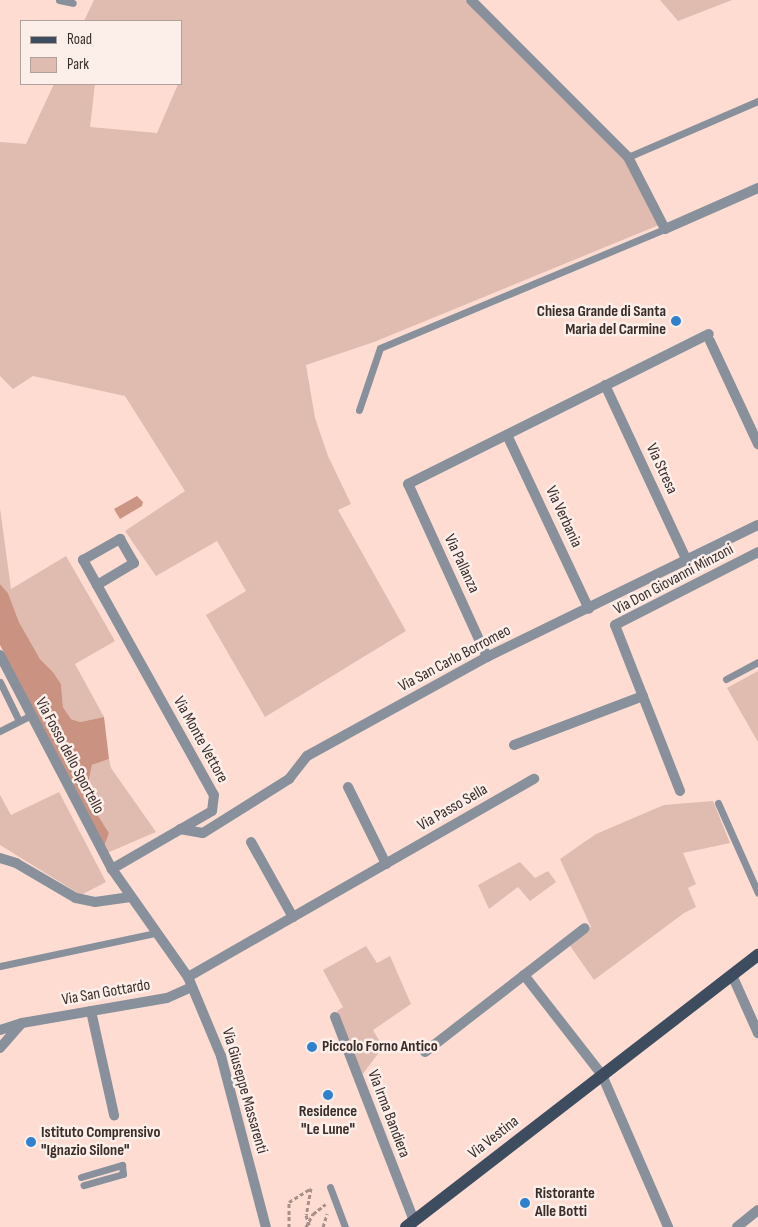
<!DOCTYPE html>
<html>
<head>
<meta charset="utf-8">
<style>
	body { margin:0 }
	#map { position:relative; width:758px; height:1227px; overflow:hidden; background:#fedcd1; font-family:"Sofia Sans Condensed",sans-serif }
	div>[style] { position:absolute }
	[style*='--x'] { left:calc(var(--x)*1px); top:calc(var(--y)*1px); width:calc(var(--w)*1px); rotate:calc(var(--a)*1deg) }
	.green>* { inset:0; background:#e0bbaf }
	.forest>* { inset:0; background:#ca9381 }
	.water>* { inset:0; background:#cc9483 }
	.path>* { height:3px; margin-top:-1.5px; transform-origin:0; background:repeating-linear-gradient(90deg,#a88f87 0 4px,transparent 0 6.5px) }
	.lane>* { height:7px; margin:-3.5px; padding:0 3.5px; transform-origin:3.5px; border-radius:3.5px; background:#87909b }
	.street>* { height:10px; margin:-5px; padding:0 5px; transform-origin:5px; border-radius:5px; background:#87909b }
	.primary>* { height:12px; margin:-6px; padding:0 6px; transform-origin:6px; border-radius:6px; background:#3d4c5e }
	.dots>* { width:14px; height:14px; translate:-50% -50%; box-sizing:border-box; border:2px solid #fceee9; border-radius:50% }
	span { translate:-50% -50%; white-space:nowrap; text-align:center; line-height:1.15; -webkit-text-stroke:5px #fceee9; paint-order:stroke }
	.poi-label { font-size:16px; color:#3a2d29; font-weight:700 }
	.right { translate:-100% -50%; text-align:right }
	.left { translate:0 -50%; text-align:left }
	.street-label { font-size:16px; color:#3a2d29 }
	.legend { position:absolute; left:20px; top:20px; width:162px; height:65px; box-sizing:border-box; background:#fceee9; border:1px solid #aea19c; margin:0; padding:6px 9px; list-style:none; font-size:15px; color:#3a2d29 }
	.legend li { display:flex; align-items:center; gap:10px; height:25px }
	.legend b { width:25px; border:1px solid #aea19c }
</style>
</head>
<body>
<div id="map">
	<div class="green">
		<div style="clip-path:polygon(94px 0,465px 0,624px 159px,659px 225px,374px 342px,306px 365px,315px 418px,328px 456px,351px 504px,338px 510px,406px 631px,265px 717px,206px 615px,246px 591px,217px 541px,156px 576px,125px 531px,185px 491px,125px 396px,33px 376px,13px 389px,0 376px,0 142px,26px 144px,54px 84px,95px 84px,90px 127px,157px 133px,178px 84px,181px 84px,181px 21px,84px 21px)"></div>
		<div style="clip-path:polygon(660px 0,732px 0,678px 21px)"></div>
		<div style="clip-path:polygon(0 508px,11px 589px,66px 556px,115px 641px,75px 664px,104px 717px,80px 722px,71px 719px,63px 707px,61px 684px,53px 672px,40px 659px,19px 622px,8px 593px,0 584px)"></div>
		<div style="clip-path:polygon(758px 671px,758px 742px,727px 688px)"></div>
		<div style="clip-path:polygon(109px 759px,111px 768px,156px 832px,107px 853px,104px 847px,109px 833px,97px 814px,88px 784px,92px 765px)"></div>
		<div style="clip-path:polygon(59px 792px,106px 882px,81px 895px,0 845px,0 795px,11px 815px)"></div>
		<div style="clip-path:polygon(713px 801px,730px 843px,683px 853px,696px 884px,688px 888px,696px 907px,684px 913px,594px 980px,568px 943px,591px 927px,560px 859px,596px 834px,664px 805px)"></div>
		<div style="clip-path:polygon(520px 862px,535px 878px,548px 871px,556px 882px,530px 901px,518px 887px,489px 909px,478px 885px)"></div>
		<div style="clip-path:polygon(366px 946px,377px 963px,390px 956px,411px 1004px,373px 1030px,383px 1047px,362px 1075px,337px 1011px,343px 1007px,323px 970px)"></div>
	</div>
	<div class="forest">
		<div style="clip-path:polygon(0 584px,8px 593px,19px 622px,40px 659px,53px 672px,61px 684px,63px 707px,71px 719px,80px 722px,104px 717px,109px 759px,92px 765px,88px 784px,97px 814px,109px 833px,104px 847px,0 645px)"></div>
	</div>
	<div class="water">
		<div style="clip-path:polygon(137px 496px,143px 502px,142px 506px,120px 519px,114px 509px)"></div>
	</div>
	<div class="path">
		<div style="--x:289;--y:1227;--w:25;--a:-90"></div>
		<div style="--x:289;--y:1202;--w:26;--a:-32"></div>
		<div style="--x:311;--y:1188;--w:27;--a:100"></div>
		<div style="--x:306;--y:1215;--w:13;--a:72"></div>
		<div style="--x:306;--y:1227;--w:15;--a:-62"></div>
		<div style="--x:313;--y:1214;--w:16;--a:-38"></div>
		<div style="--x:323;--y:1227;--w:14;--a:-73"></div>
	</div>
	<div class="lane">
		<div style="--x:59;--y:0;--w:14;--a:12"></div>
		<div style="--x:628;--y:157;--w:142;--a:-23.3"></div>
		<div style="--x:359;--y:410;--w:65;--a:-71.3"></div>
		<div style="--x:380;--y:348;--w:309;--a:-22.7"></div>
		<div style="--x:726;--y:679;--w:36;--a:-28"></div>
		<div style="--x:0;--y:682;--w:43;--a:64"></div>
		<div style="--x:0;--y:731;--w:35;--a:-27"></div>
		<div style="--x:718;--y:803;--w:98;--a:66"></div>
		<div style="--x:0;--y:966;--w:158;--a:-12"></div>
		<div style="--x:81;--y:1177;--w:43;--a:-16.3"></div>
		<div style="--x:122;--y:1165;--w:9;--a:84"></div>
		<div style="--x:123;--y:1174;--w:41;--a:164.2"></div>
		<div style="--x:330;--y:1187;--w:43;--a:69.4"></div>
	</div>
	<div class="street">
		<div style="--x:471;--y:0;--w:222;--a:45"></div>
		<div style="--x:628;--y:157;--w:81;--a:62.8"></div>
		<div style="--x:665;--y:229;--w:102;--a:-23.8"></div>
		<div style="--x:710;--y:341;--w:114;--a:65"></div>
		<div style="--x:605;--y:385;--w:194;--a:65"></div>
		<div style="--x:507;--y:435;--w:192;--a:64.8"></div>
		<div style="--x:120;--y:539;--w:28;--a:60"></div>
		<div style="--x:134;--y:563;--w:43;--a:149.3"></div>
		<div style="--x:97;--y:585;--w:29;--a:-119"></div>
		<div style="--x:83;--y:560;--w:43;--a:-29.6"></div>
		<div style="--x:97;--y:585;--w:240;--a:60.9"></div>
		<div style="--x:214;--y:795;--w:16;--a:97"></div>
		<div style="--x:212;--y:811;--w:116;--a:149.9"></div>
		<div style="--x:0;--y:655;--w:242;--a:62.4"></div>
		<div style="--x:112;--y:869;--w:132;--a:54.9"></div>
		<div style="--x:188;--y:977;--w:86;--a:67.3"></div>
		<div style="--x:221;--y:1056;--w:177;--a:75.3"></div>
		<div style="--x:487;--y:657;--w:190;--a:-114.5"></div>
		<div style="--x:408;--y:484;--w:336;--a:-26.5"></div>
		<div style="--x:514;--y:745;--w:138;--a:-20.8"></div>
		<div style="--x:348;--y:787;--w:86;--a:63.7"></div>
		<div style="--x:680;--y:791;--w:178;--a:-111.4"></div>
		<div style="--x:615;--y:625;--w:161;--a:-27"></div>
		<div style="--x:180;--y:829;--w:23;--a:10"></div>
		<div style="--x:203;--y:833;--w:102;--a:-32.1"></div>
		<div style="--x:289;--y:779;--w:29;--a:-52"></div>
		<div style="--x:307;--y:756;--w:205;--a:-28.8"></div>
		<div style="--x:487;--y:657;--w:301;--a:-26"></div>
		<div style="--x:251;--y:842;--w:86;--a:60.8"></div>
		<div style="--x:0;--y:858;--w:17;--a:17"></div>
		<div style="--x:16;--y:863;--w:69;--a:30.3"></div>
		<div style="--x:76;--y:898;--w:19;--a:12"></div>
		<div style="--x:95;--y:902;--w:34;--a:-8"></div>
		<div style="--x:524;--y:975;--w:127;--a:52"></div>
		<div style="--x:602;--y:1075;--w:166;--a:66.5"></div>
		<div style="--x:732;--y:975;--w:64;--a:65.9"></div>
		<div style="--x:188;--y:977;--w:399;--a:-29.8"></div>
		<div style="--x:91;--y:1011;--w:107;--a:77.5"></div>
		<div style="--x:335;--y:1017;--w:219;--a:68.8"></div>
		<div style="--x:0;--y:1030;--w:23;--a:-18"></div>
		<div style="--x:22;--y:1023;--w:147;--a:-9.8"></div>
		<div style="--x:167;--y:998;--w:27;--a:-24"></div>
		<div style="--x:0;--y:1048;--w:32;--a:-49"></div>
		<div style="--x:425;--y:1052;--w:202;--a:-37.8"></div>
		<div style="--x:737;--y:1227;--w:27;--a:-39"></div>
	</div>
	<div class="primary">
		<div style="--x:406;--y:1227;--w:445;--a:-37.7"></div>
	</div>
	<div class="dots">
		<div style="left:676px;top:321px;background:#2e81cf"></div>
		<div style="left:312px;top:1047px;background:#2e81cf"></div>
		<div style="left:328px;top:1095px;background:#2e81cf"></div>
		<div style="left:31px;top:1142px;background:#2e81cf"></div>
		<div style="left:525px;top:1203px;background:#2e81cf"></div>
	</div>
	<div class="poi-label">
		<span class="right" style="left:666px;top:321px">Chiesa Grande di Santa<br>Maria del Carmine</span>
		<span class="left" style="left:322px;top:1047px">Piccolo Forno Antico</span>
		<span style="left:328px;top:1121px">Residence<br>"Le Lune"</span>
		<span class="left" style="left:41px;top:1142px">Istituto Comprensivo<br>"Ignazio Silone"</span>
		<span class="left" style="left:535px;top:1203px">Ristorante<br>Alle Botti</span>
	</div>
	<div class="street-label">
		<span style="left:661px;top:469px;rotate:65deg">Via Stresa</span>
		<span style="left:563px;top:517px;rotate:65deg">Via Verbania</span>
		<span style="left:461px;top:564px;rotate:65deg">Via Pallanza</span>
		<span style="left:674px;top:580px;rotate:-28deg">Via Don Giovanni Minzoni</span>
		<span style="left:455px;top:659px;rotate:-28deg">Via San Carlo Borromeo</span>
		<span style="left:200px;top:740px;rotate:61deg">Via Monte Vettore</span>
		<span style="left:69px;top:756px;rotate:62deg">Via Fosso dello Sportello</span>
		<span style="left:453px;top:808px;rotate:-30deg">Via Passo Sella</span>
		<span style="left:106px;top:993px;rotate:-10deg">Via San Gottardo</span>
		<span style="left:244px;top:1091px;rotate:74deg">Via Giuseppe Massarenti</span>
		<span style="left:388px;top:1114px;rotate:69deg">Via Irma Bandiera</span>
		<span style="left:494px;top:1138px;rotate:-38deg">Via Vestina</span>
	</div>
	<ul class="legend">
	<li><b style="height:6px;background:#3d4c5e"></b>Road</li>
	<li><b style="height:14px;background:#e0bbaf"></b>Park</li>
	</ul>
</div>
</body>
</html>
